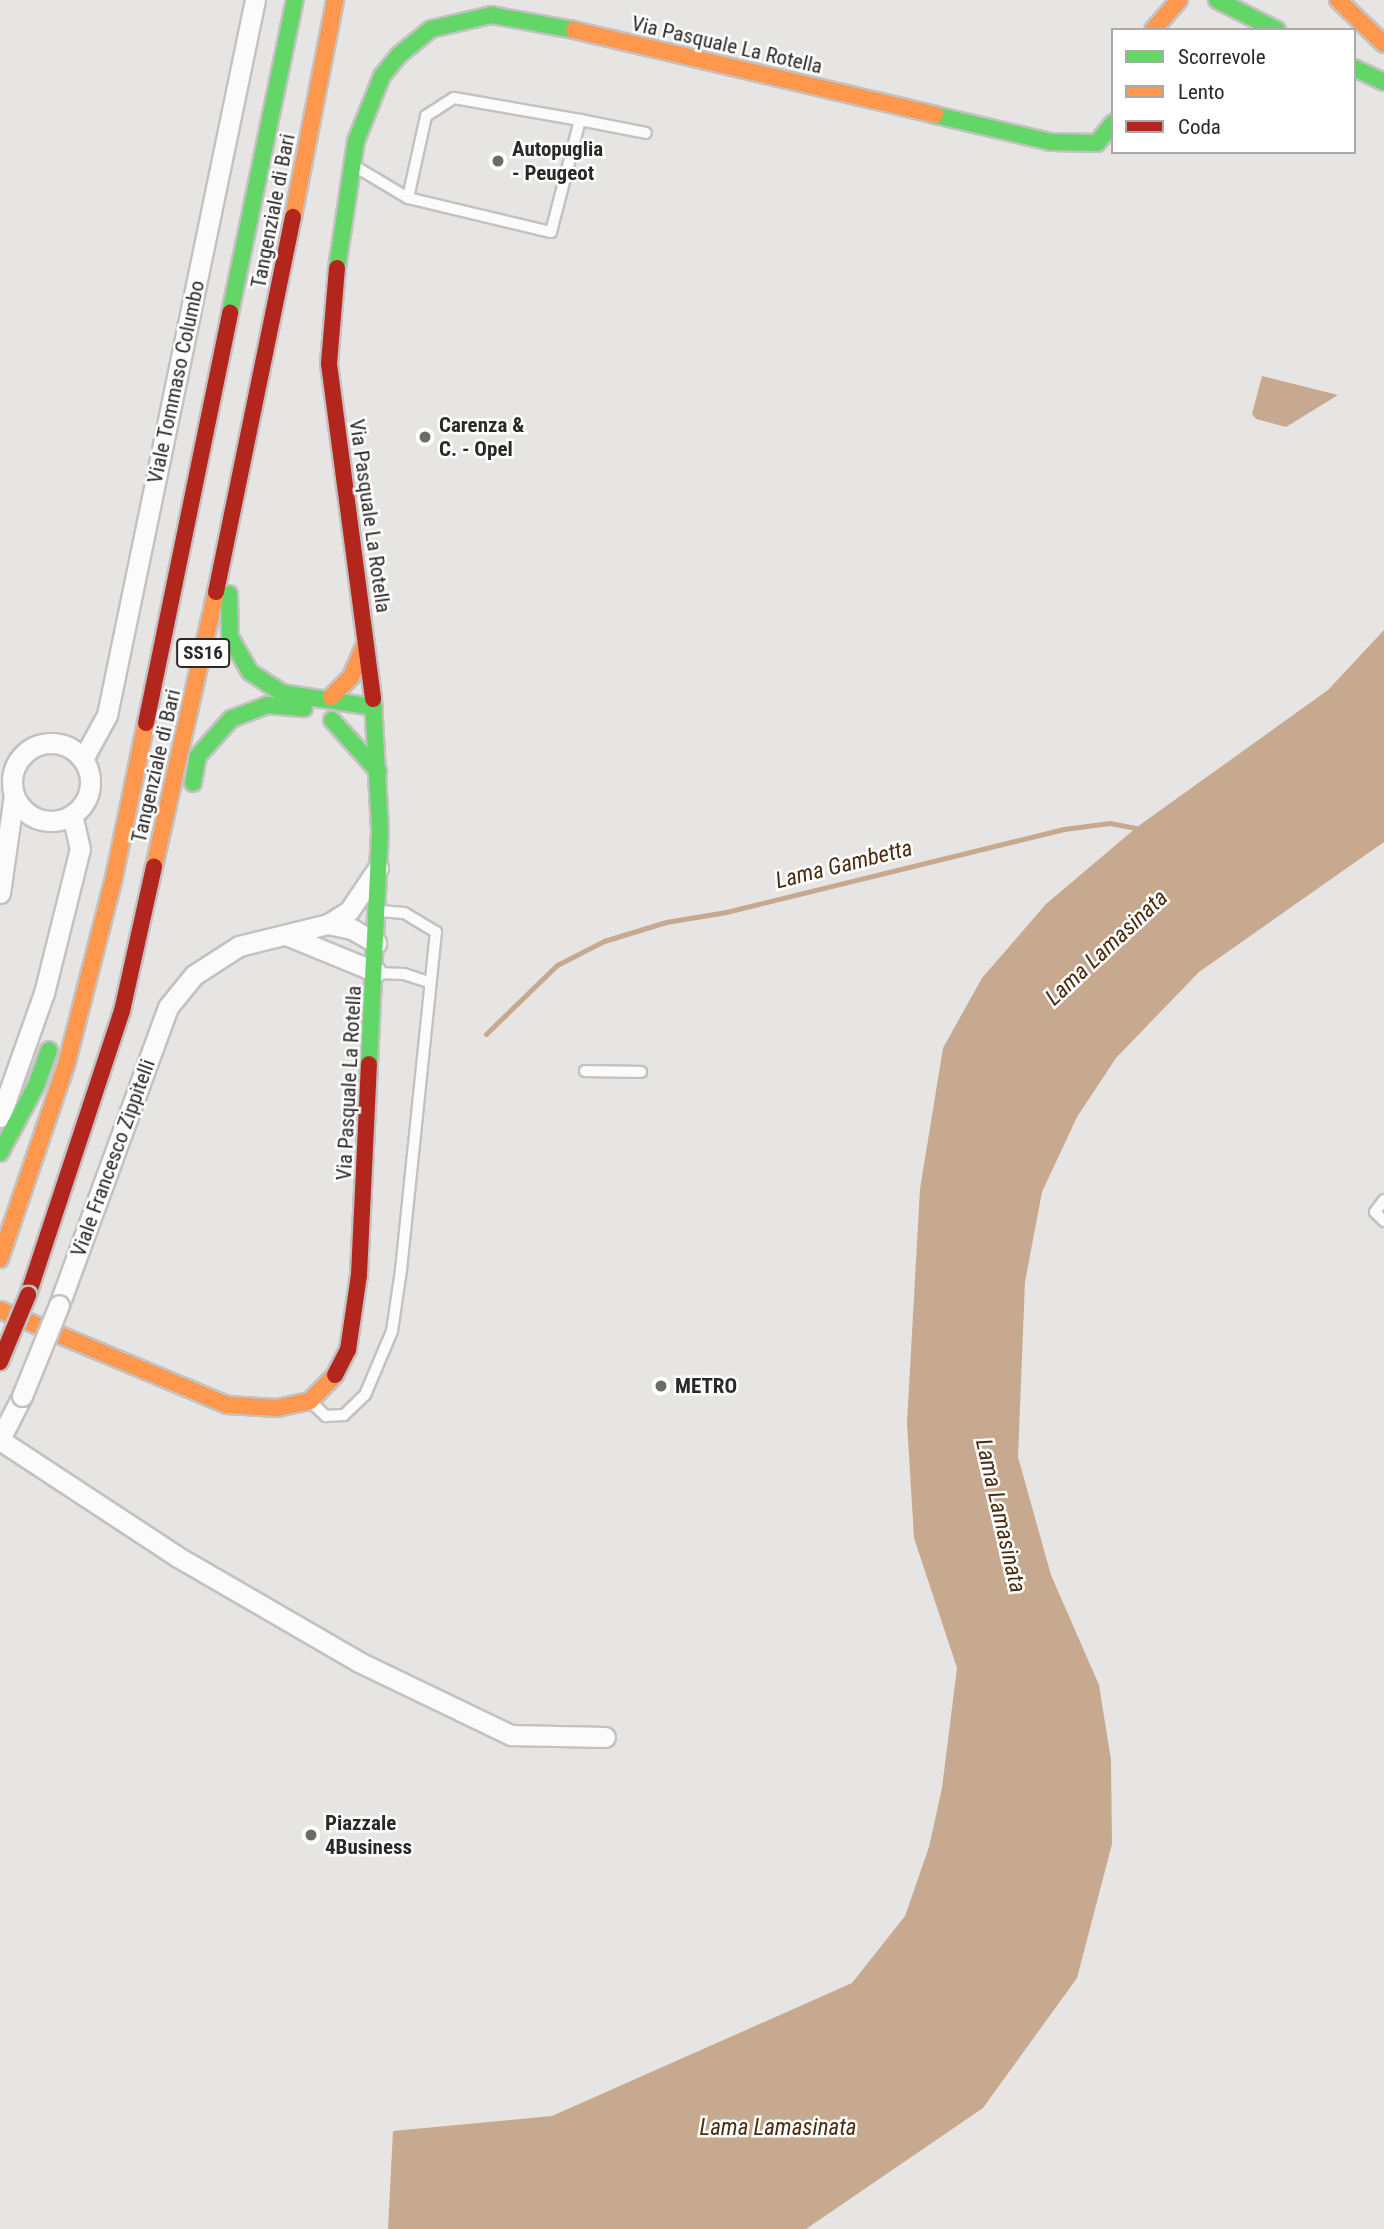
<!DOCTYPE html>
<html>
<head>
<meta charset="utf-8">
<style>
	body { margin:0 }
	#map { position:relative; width:1384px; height:2229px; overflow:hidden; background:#e7e5e3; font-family:"Roboto Condensed",sans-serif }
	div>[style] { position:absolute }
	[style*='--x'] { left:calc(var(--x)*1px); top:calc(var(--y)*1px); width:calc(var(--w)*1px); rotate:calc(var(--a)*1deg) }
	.water>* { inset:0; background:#c6a98f }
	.stream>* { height:5px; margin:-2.5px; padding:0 2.5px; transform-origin:2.5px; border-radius:2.5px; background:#c6a98f }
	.roads { filter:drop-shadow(2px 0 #c4c2c1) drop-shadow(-2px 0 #c4c2c1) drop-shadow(0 2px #c4c2c1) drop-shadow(0 -2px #c4c2c1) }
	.lane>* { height:10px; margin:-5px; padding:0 5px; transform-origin:5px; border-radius:5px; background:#fbfbfb }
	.street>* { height:19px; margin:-9.5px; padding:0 9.5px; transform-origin:9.5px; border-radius:9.5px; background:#fbfbfb }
	.street>.ring { margin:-9.5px; padding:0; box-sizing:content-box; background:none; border:19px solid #fbfbfb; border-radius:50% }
	.fast>* { height:16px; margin:-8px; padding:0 8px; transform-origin:8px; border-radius:8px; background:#63d668 }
	.slow>* { height:16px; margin:-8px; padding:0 8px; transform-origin:8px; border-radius:8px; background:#ff974d }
	.jam>* { height:16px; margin:-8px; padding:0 8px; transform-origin:8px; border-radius:8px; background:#b3261e }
	.bridges { filter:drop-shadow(2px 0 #c4c2c1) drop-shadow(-2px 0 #c4c2c1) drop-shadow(0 2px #c4c2c1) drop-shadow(0 -2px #c4c2c1) }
	.street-bridge>* { height:19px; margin:-9.5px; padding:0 9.5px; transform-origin:9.5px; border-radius:9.5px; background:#fbfbfb }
	.jam-bridge>* { height:16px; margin:-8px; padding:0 8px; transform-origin:8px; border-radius:8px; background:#b3261e }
	.dots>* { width:19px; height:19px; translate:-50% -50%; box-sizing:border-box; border:4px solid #fff; border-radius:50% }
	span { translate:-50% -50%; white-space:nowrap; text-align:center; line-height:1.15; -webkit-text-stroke:5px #fff; paint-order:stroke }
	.shield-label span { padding:2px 5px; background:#fff; border:2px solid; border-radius:5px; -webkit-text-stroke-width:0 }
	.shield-label { font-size:19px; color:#2b2928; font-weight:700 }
	.street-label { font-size:21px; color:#2b2928 }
	.poi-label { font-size:21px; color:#2b2928; font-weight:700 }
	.left { translate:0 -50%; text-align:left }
	.water-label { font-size:23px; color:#4a2d10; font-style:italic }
	.legend { position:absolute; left:1111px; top:28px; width:245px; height:126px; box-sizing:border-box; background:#fff; border:2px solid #aaa9a9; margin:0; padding:9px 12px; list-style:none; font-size:21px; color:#2b2928 }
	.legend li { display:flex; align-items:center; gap:14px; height:35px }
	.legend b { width:35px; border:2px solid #aaa9a9 }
</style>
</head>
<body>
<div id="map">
	<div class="water">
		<div style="clip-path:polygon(1262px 376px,1338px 395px,1286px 427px,1256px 419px,1252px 414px)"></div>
		<div style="clip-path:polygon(1384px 630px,1384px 842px,1199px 972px,1116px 1058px,1077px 1117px,1042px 1192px,1025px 1282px,1018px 1457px,1051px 1575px,1099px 1685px,1111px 1760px,1112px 1844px,1077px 1978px,983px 2108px,806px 2229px,388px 2229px,393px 2131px,552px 2116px,852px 1983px,905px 1916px,929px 1847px,942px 1788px,957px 1668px,914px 1538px,907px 1423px,920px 1189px,943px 1048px,982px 978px,1046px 904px,1137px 827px,1328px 690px)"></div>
	</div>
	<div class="stream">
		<div style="--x:486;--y:1034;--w:99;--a:-44.2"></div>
		<div style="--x:557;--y:965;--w:53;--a:-27.1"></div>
		<div style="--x:604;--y:941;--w:65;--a:-17"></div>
		<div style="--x:666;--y:922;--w:61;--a:-9.5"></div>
		<div style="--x:726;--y:912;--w:348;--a:-13.8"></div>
		<div style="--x:1064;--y:829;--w:46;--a:-7.4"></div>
		<div style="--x:1110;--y:823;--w:32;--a:11"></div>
	</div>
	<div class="roads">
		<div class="lane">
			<div style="--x:356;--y:167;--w:61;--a:30.8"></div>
			<div style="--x:408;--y:198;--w:147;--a:13.4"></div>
			<div style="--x:551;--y:232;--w:116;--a:-75.5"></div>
			<div style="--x:580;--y:120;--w:67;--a:11.1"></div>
			<div style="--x:408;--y:198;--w:84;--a:-77.6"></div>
			<div style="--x:426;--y:116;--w:33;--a:-33"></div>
			<div style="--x:454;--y:98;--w:128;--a:9.9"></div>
			<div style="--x:377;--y:973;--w:27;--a:2"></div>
			<div style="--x:404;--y:974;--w:25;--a:18"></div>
			<div style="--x:585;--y:1071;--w:56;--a:1"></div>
			<div style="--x:1384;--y:1200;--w:15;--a:127"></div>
			<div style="--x:1375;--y:1212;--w:13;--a:45"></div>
			<div style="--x:313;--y:1404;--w:18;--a:43"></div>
			<div style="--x:326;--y:1416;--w:18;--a:-3"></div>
			<div style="--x:344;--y:1415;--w:29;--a:-44"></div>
			<div style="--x:365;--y:1395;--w:69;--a:-67.1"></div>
			<div style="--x:392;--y:1331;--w:62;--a:-81.6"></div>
			<div style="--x:401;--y:1270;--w:340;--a:-84.1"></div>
			<div style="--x:436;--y:932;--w:37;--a:-149"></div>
			<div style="--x:404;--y:913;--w:24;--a:-175"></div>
		</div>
		<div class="street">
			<div class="ring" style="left:12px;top:743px;width:59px;height:59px"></div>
			<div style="--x:83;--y:759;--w:50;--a:-61.4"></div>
			<div style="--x:107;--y:715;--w:730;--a:-78.31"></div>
			<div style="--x:0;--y:893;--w:99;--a:-81.9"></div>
			<div style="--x:328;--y:924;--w:25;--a:-32"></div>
			<div style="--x:349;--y:911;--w:52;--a:-56"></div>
			<div style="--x:286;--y:935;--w:97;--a:22.3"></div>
			<div style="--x:0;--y:1117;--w:132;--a:-70.5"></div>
			<div style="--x:44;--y:993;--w:148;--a:-76"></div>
			<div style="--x:80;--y:849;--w:35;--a:-103"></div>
			<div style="--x:59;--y:1305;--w:317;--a:-69.9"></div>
			<div style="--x:168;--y:1007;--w:41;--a:-50.9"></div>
			<div style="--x:194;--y:975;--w:54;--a:-32.8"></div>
			<div style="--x:239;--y:946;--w:92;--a:-13.9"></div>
			<div style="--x:328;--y:924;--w:25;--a:12"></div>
			<div style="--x:352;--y:929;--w:28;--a:30"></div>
			<div style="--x:0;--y:1439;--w:48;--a:-62.9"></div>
			<div style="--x:0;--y:1440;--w:213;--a:33.3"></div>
			<div style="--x:178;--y:1557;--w:209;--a:30.1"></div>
			<div style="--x:359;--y:1662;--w:169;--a:25.7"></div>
			<div style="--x:511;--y:1735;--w:94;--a:1.2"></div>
		</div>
		<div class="fast">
			<div style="--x:1217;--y:0;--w:67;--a:26.6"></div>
			<div style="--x:1354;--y:68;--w:33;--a:25"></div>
			<div style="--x:935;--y:115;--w:119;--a:13.1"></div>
			<div style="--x:1051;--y:142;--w:46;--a:1.2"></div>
			<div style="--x:1097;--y:143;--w:26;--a:-51"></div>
			<div style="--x:337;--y:268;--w:128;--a:-81.5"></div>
			<div style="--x:356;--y:141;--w:70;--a:-68.2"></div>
			<div style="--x:382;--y:76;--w:27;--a:-51"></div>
			<div style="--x:399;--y:55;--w:41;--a:-39.1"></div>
			<div style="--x:431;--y:29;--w:62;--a:-13.1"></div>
			<div style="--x:491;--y:15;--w:84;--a:10.2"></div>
			<div style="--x:230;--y:313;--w:320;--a:-78.3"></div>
			<div style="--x:229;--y:594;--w:43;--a:88.7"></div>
			<div style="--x:230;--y:637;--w:40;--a:60.3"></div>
			<div style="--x:250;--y:672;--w:38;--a:33"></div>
			<div style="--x:282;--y:693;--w:93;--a:8.7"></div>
			<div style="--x:332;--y:720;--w:69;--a:48"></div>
			<div style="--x:193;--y:783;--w:27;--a:-80"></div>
			<div style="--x:198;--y:756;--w:50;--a:-48.3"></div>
			<div style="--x:231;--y:719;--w:39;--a:-21"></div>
			<div style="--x:267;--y:705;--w:37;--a:5"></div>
			<div style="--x:369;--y:1064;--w:235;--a:-87.3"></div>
			<div style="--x:380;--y:829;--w:130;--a:-93.1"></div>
			<div style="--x:0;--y:1153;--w:76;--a:-61.8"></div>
			<div style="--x:36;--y:1086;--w:38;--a:-70"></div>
		</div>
		<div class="slow">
			<div style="--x:1338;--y:0;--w:64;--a:43.7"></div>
			<div style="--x:574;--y:30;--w:371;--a:13.2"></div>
			<div style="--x:1153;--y:30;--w:40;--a:-49"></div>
			<div style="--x:293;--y:217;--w:221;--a:-79"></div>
			<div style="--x:331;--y:697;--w:28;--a:-45"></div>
			<div style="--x:351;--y:677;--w:38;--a:-67"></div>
			<div style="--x:154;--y:867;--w:282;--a:-77.3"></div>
			<div style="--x:0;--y:1259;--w:208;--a:-71.2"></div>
			<div style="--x:67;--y:1062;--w:186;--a:-75.7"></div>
			<div style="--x:113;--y:882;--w:162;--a:-78.3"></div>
			<div style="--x:0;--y:1310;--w:246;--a:22.7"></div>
			<div style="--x:227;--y:1405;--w:50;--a:3.4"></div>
			<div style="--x:277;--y:1408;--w:34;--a:-12"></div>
			<div style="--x:310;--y:1401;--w:36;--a:-46"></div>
		</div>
		<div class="jam">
			<div style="--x:337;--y:268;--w:96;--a:94.8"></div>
			<div style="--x:329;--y:364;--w:338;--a:82.5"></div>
			<div style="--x:216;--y:592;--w:383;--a:-78.4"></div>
			<div style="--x:146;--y:723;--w:419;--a:-78.4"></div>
			<div style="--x:28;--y:1295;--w:299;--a:-71.7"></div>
			<div style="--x:122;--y:1011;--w:148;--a:-77.5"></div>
			<div style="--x:335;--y:1375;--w:28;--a:-63"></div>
			<div style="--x:348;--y:1350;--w:76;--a:-81.7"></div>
			<div style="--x:359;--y:1275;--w:211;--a:-87.3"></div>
		</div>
	</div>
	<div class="bridges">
		<div class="street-bridge">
			<div style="--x:22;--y:1396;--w:98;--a:-67.9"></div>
		</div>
		<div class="jam-bridge">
			<div style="--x:0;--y:1362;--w:73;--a:-67.3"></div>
		</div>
	</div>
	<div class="dots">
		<div style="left:498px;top:161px;background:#6d6b69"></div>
		<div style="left:425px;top:437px;background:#6d6b69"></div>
		<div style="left:661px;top:1386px;background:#6d6b69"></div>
		<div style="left:311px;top:1835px;background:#6d6b69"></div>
	</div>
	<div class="shield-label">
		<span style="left:203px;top:653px">SS16</span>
	</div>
	<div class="street-label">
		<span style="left:727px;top:45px;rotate:13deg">Via Pasquale La Rotella</span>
		<span style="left:273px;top:211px;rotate:-79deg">Tangenziale di Bari</span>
		<span style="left:176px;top:382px;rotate:-78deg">Viale Tommaso Columbo</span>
		<span style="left:370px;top:516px;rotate:82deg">Via Pasquale La Rotella</span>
		<span style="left:156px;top:766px;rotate:-77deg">Tangenziale di Bari</span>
		<span style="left:349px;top:1083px;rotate:-87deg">Via Pasquale La Rotella</span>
		<span style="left:113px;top:1158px;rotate:-70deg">Viale Francesco Zippitelli</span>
	</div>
	<div class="poi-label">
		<span class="left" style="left:512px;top:161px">Autopuglia<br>- Peugeot</span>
		<span class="left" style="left:439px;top:437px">Carenza &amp;<br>C. - Opel</span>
		<span class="left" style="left:675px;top:1386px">METRO</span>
		<span class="left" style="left:325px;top:1835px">Piazzale<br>4Business</span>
	</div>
	<div class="water-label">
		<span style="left:844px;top:865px;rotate:-14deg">Lama Gambetta</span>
		<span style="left:1107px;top:948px;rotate:-43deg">Lama Lamasinata</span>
		<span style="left:1000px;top:1516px;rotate:77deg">Lama Lamasinata</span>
		<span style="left:778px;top:2128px">Lama Lamasinata</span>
	</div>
	<ul class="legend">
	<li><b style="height:9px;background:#63d668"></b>Scorrevole</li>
	<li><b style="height:9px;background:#ff974d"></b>Lento</li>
	<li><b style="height:9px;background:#b3261e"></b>Coda</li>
	</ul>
</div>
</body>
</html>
